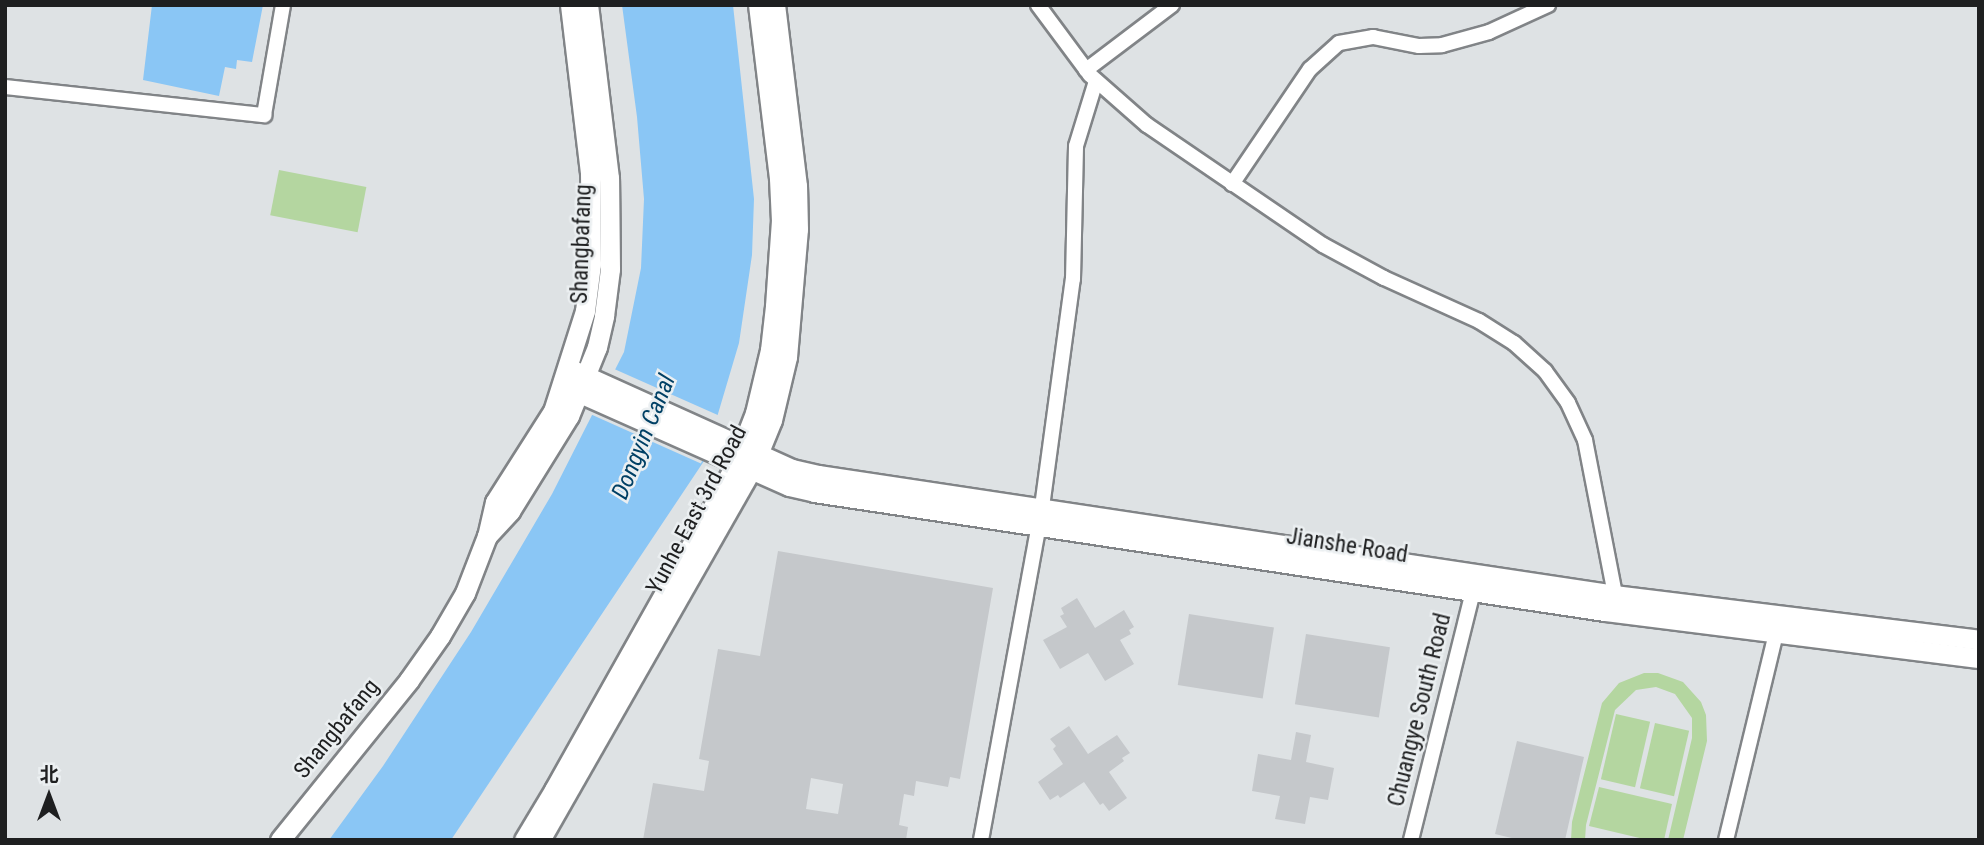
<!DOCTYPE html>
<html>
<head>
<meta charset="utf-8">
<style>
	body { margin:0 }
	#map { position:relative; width:1984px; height:845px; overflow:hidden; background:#dee2e4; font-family:"Roboto Condensed","Noto Sans SC",sans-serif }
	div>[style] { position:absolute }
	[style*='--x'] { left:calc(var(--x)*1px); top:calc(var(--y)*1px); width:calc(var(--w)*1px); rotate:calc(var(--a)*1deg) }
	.green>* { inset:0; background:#b4d6a0; transform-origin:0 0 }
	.water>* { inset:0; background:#8ac6f5 }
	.pier>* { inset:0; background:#dee2e4; transform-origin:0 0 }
	.building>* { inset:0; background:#c5c8cb; transform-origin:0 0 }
	.roads { filter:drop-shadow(2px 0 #818487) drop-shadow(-2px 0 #818487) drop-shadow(0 2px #818487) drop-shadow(0 -2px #818487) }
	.minor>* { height:14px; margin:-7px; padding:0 7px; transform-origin:7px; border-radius:7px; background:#fff }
	.tertiary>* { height:19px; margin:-9.5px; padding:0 9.5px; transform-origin:9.5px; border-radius:9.5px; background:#fff }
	span { translate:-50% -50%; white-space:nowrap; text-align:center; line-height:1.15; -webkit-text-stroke:5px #ebeff1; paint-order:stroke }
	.street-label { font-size:23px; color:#1e1f20 }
	.water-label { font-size:24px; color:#004065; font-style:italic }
	.frame { position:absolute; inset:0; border:7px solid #1e1f20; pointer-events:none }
	.north { position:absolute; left:14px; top:761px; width:70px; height:70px; -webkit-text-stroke:5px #ebeff1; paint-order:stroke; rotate:0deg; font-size:19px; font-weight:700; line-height:28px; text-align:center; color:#1e1f20 }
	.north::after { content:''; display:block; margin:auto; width:24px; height:32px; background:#1e1f20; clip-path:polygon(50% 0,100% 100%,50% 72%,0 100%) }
</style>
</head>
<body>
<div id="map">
	<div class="green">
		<div style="left:279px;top:170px;width:89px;height:46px;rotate:11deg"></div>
		<div style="clip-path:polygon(1644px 673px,1658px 673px,1683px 682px,1701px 702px,1706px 715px,1707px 741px,1683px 840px,1668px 840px,1692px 738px,1692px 718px,1675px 694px,1656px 687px,1636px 690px,1615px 710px,1586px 825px,1585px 840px,1571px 840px,1572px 822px,1602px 703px,1619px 683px)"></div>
		<div style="left:1616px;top:714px;width:35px;height:67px;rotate:13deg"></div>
		<div style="left:1655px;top:723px;width:35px;height:67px;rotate:13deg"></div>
		<div style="clip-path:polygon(1599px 787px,1672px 804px,1664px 840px,1648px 840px,1589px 826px)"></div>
	</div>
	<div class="water">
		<div style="clip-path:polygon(152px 5px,263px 5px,252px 62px,237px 60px,236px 69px,225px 67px,219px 96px,143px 80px)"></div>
		<div style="clip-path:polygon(622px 5px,733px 5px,754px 199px,752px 255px,739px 343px,704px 461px,451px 840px,329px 840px,383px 766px,471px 632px,552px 494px,624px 352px,641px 268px,644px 199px,637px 117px)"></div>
	</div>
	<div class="pier">
		<div style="left:612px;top:368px;width:120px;height:51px;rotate:24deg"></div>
	</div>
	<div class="building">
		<div style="clip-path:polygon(evenodd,778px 551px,993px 588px,960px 779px,950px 777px,948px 787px,916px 781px,914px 796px,904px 794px,899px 825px,908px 827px,906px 840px,643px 840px,653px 783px,704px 791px,709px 761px,699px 759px,718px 649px,760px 656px,778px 551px,811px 778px,843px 784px,838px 814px,806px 809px,811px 778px)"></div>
		<div style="clip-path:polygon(1077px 598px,1095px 628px,1124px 610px,1134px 627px,1129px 630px,1131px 634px,1120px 640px,1134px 664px,1105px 681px,1088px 653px,1060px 669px,1043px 640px,1067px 627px,1060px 616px,1064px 614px,1061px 608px)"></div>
		<div style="left:1189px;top:614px;width:86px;height:72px;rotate:9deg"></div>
		<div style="left:1306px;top:634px;width:85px;height:71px;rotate:9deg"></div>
		<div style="clip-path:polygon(1069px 726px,1088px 754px,1117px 735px,1130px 753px,1122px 758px,1124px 761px,1109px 772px,1127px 798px,1109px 811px,1103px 803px,1100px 805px,1084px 782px,1060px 798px,1058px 795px,1050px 800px,1038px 782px,1063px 764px,1053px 749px,1056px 746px,1050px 739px)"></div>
		<div style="clip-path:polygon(1296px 732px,1311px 735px,1306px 762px,1334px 768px,1328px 800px,1310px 797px,1305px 824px,1275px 819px,1280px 796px,1252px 791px,1258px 754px,1291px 760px)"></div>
		<div style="clip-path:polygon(1517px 741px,1584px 757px,1565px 840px,1520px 840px,1495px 834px)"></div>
	</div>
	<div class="roads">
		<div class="minor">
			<div style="--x:1038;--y:5;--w:87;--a:53.4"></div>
			<div style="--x:1090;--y:75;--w:76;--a:41.3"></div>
			<div style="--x:1147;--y:125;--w:213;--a:34.3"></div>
			<div style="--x:1323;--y:245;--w:69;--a:28.4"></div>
			<div style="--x:1384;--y:278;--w:104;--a:24.4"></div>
			<div style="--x:1479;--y:321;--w:41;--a:32.2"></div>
			<div style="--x:1514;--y:343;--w:42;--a:42.1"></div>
			<div style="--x:1545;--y:371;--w:39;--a:54"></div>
			<div style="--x:1568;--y:403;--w:41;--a:65.3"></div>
			<div style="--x:1585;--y:440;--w:158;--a:79"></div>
			<div style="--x:1086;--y:70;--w:108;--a:-37.1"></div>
			<div style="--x:5;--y:87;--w:261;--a:6.2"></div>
			<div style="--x:264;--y:115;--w:112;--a:-80.2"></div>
			<div style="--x:1232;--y:184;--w:139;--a:-55.9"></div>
			<div style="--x:1310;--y:69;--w:39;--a:-42"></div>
			<div style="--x:1339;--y:43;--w:35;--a:-10"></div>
			<div style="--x:1373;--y:37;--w:47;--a:11.1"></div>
			<div style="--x:1419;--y:46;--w:23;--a:-2"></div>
			<div style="--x:1442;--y:45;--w:49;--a:-15.5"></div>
			<div style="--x:1489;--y:32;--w:65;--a:-24.6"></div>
			<div style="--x:981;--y:840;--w:339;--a:-79.6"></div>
			<div style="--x:1042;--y:507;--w:230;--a:-82.3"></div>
			<div style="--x:1073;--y:279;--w:133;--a:-88.7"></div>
			<div style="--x:1076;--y:146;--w:68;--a:-72.9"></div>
			<div style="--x:1411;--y:840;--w:257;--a:-76"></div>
			<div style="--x:1726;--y:840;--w:213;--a:-76.4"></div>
		</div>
		<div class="tertiary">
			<div style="--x:570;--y:5;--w:169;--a:83.2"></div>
			<div style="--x:590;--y:173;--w:91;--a:89.4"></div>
			<div style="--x:591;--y:264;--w:47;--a:97.3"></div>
			<div style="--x:585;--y:311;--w:105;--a:107.7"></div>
			<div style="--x:553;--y:411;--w:108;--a:122.5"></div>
			<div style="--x:495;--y:502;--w:35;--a:103"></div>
			<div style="--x:487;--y:536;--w:34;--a:-47"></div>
			<div style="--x:510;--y:511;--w:112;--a:-58.2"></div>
			<div style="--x:569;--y:416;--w:74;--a:-67.9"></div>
			<div style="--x:597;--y:347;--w:32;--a:-77"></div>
			<div style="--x:604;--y:316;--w:47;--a:-82.7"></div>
			<div style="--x:610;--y:269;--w:91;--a:-90.6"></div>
			<div style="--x:609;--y:178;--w:174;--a:-96.9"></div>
			<div style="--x:568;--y:368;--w:246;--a:24.3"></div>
			<div style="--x:792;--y:469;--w:27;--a:13"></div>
			<div style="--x:818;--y:475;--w:806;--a:8.56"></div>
			<div style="--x:1615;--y:595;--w:367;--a:7"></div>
			<div style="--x:562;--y:385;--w:248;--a:24"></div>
			<div style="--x:789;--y:486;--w:26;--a:13"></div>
			<div style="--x:814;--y:492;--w:800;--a:8.56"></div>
			<div style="--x:1605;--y:611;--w:377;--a:7.2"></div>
			<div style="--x:280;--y:840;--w:206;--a:-51.1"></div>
			<div style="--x:409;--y:680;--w:54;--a:-54.8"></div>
			<div style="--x:440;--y:636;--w:50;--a:-59.8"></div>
			<div style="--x:465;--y:593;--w:61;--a:-68.9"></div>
			<div style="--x:524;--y:840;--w:58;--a:-59"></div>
			<div style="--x:554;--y:790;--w:337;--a:-60.7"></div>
			<div style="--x:719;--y:496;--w:38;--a:-63"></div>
			<div style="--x:736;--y:462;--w:53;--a:-68.8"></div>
			<div style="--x:755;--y:413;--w:65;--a:-76.6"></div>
			<div style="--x:770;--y:350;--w:44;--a:-83.5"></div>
			<div style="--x:775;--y:306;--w:85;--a:-86"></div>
			<div style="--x:781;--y:221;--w:43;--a:-92.7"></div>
			<div style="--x:779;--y:178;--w:174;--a:-96.9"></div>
			<div style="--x:540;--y:840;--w:427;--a:-60.3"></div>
			<div style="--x:752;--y:469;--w:53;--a:-67.8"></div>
			<div style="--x:772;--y:420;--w:65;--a:-76.6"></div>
			<div style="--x:787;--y:357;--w:128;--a:-85.1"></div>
			<div style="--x:798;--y:229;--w:43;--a:-91.3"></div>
			<div style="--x:797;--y:186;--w:182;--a:-96.9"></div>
		</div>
	</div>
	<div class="street-label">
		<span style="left:582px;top:244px;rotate:-88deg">Shangbafang</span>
		<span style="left:697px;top:510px;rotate:-62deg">Yunhe East 3rd Road</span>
		<span style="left:1347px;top:546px;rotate:9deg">Jianshe Road</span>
		<span style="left:1420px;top:710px;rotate:-76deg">Chuangye South Road</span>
		<span style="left:337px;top:729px;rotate:-51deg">Shangbafang</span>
	</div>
	<div class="water-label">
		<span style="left:644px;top:437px;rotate:-68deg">Dongyin Canal</span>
	</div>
	<div class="frame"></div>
	<div class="north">北</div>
</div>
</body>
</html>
